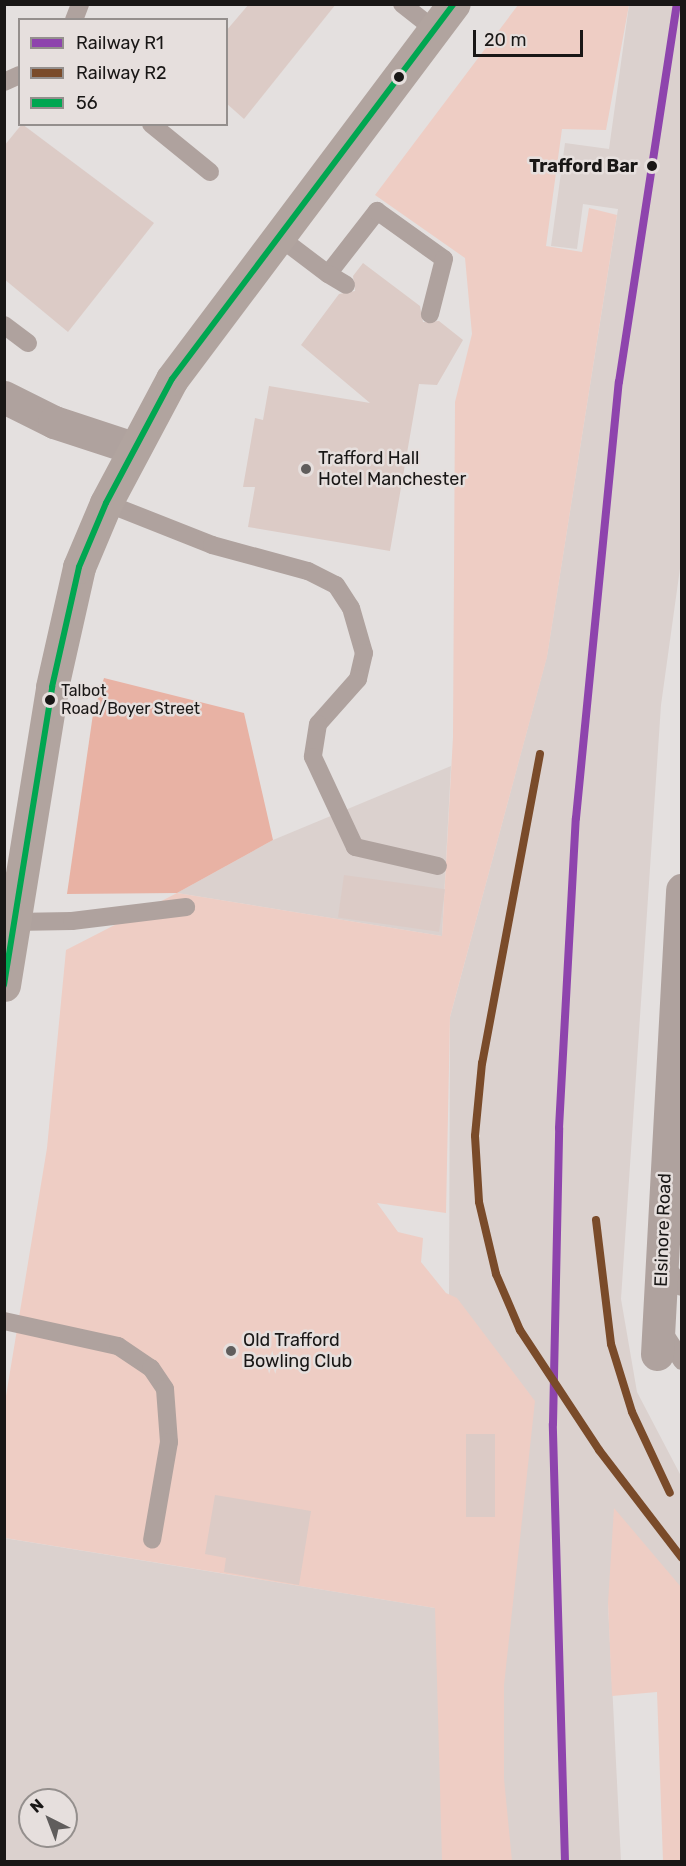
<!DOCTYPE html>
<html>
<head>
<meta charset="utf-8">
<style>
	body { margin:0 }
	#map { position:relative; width:686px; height:1866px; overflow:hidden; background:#e4e0df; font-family:Rubik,sans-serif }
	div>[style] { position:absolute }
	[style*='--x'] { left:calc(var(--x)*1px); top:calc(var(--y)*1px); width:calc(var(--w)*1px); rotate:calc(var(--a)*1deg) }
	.built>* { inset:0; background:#dbd1ce }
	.green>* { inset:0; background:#eecdc4 }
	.forest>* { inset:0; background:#e8b2a4 }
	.building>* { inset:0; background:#dccbc6; transform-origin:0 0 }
	.service>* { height:18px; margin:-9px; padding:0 9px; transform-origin:9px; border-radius:9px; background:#afa29e }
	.minor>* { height:33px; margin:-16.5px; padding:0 16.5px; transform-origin:16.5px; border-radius:16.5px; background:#afa29e }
	.primary>* { height:33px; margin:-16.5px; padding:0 16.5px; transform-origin:16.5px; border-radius:16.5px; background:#b1a49f }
	.bus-1>* { height:6px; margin:-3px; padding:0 3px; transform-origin:3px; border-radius:3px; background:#00a651 }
	.rail-1>* { height:8px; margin:-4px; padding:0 4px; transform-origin:4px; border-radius:4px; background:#8e44ad }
	.rail-2>* { height:8px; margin:-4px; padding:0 4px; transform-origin:4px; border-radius:4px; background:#7a4b2a }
	.dots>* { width:16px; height:16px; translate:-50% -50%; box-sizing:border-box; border:3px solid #e6dfdd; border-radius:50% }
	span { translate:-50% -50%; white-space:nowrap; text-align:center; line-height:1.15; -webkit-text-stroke:5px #e6dfdd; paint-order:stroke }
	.bus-label { font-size:16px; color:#191716 }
	.left { translate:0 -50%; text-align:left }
	.stop-label { font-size:18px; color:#191716; font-weight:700 }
	.right { translate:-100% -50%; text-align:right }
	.poi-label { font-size:18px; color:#191716 }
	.street-label { font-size:18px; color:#191716 }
	.frame { position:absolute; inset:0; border:6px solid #191716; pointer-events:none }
	.legend { position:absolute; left:18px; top:18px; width:210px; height:108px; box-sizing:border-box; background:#e6dfdd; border:2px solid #948f8d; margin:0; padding:8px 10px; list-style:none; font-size:18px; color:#191716 }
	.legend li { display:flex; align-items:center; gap:12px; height:30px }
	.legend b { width:30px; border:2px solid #948f8d }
	.north { position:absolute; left:18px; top:1788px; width:60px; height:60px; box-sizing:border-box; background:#e6dfdd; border:2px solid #948f8d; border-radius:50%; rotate:318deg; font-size:16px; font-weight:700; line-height:24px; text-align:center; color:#191716 }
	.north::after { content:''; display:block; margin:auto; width:21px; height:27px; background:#605d5c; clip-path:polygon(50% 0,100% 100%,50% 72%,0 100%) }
	.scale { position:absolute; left:473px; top:30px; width:110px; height:27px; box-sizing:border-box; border:3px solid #191716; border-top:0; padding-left:8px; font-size:18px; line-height:21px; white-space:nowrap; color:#191716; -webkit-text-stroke:4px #e6dfdd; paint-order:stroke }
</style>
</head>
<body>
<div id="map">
	<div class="built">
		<div style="clip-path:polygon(evenodd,629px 5px,681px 5px,682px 554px,661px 705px,621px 1299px,637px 1392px,681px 1476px,682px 1680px,608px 1604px,621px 1861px,5px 1861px,4px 1538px,435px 1608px,449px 1301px,450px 1017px,547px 656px,618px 209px,583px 204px,577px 249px,551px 246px,565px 143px,609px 149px,629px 5px,30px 1800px,66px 1800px,66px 1836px,30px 1836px,30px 1800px)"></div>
		<div style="clip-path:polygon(451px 766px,442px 936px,177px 893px,273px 840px)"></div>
	</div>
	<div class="green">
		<div style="clip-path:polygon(518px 5px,629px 5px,606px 130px,562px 129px,546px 246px,582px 252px,589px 208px,617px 215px,547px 657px,450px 1017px,446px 1213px,377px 1203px,398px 1232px,423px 1238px,421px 1262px,446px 1293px,457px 1298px,535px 1401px,504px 1685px,504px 1779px,512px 1861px,442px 1861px,435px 1608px,5px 1538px,5px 1402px,47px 1148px,66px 950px,177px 893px,442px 936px,453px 737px,455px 402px,472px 334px,465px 258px,375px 195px)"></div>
		<div style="clip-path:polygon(614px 1508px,681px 1587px,681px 1861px,663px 1861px,657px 1692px,612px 1696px,608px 1603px)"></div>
	</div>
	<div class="forest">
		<div style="clip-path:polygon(104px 678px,244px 713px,273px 840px,177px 893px,67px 894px,93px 714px)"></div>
	</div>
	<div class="building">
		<div style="clip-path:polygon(249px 4px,336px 4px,244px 119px,226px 103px,226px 31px)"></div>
		<div style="clip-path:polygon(22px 124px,154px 223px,68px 332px,4px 279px,4px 146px)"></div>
		<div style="clip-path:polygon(363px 263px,420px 306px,423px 322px,439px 321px,463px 340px,437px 385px,419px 384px,390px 551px,248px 527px,255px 487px,243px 487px,255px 418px,263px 420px,269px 386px,370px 403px,301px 345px,339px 294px,355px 291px,353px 276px)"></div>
		<div style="left:344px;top:875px;width:102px;height:43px;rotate:8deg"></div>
		<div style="left:466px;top:1434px;width:29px;height:83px"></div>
		<div style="clip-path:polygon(215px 1495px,311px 1511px,299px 1585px,224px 1572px,226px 1558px,205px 1554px)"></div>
	</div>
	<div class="service">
		<div style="--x:402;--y:4;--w:42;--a:38.2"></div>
		<div style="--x:74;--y:20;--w:17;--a:-69"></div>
		<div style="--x:4;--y:82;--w:17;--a:-24"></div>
		<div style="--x:151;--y:124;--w:76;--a:39.1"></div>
		<div style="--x:279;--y:237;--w:61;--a:37.1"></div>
		<div style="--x:328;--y:274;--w:80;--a:-52.1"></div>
		<div style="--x:377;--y:211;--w:82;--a:35.6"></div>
		<div style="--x:444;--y:259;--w:57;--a:104.3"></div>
		<div style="--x:328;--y:274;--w:21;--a:31"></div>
		<div style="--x:4;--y:325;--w:30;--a:37"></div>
		<div style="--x:106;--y:503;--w:114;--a:21.6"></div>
		<div style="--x:212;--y:545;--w:99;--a:15.2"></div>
		<div style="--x:308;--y:571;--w:31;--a:27"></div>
		<div style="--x:336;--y:585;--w:27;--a:57"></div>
		<div style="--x:351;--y:608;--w:47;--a:73.9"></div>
		<div style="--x:364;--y:653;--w:27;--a:103"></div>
		<div style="--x:358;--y:679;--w:60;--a:131.6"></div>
		<div style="--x:318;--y:724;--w:33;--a:99"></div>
		<div style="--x:313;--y:757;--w:99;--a:65"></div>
		<div style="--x:355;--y:847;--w:85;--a:12.9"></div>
		<div style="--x:13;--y:922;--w:59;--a:-1"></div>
		<div style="--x:72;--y:921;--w:115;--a:-7"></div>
		<div style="--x:663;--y:1262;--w:31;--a:53"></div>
		<div style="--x:4;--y:1321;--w:117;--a:12.4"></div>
		<div style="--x:118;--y:1346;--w:40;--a:34"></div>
		<div style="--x:151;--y:1368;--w:25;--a:56"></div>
		<div style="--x:165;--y:1389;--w:53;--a:85.7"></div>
		<div style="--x:169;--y:1442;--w:99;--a:99.8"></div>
		<div style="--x:662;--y:1330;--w:37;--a:57"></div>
	</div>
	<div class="minor">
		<div style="--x:4;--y:397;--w:56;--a:26.6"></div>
		<div style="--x:54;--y:422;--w:83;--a:18.2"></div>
		<div style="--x:657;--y:1354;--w:465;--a:-86.9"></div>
	</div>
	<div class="primary">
		<div style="--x:4;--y:985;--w:302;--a:-80.8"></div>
		<div style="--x:52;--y:687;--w:123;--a:-77.3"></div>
		<div style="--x:79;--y:567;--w:69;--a:-67.1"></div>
		<div style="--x:106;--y:503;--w:140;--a:-62"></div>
		<div style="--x:172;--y:379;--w:469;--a:-53.1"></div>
	</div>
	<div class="bus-1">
		<div style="--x:4;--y:985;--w:302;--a:-80.8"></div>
		<div style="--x:52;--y:687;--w:123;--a:-77.3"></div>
		<div style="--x:79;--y:567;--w:69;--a:-67.1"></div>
		<div style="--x:106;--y:503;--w:140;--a:-62"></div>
		<div style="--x:172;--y:379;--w:469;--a:-53.1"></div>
	</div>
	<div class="rail-1">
		<div style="--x:565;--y:1862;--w:438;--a:-91.6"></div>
		<div style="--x:553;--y:1424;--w:296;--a:-88.8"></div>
		<div style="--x:559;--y:1128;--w:310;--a:-86.9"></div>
		<div style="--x:576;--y:818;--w:438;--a:-84.4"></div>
		<div style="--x:619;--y:382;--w:382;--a:-81.3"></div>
	</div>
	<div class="rail-2">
		<div style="--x:540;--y:754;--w:314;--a:100.6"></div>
		<div style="--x:482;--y:1063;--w:73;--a:95.5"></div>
		<div style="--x:475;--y:1136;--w:66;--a:86.5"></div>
		<div style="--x:479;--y:1202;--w:74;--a:76.7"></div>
		<div style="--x:496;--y:1274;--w:61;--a:66.8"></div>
		<div style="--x:520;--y:1330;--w:144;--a:56.6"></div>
		<div style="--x:599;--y:1450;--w:136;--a:52.5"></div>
		<div style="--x:596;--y:1220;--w:125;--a:83.1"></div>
		<div style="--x:611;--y:1344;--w:71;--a:72.8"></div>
		<div style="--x:632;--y:1412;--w:89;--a:64.9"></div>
	</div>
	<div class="dots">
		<div style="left:399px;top:77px;background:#191716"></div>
		<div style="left:652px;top:166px;background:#191716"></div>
		<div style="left:306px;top:469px;background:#605d5c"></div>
		<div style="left:50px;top:700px;background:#191716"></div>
		<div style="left:231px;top:1351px;background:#605d5c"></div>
	</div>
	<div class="bus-label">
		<span class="left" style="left:61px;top:700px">Talbot<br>Road/Boyer Street</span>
	</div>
	<div class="stop-label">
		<span class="right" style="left:638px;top:166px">Trafford Bar</span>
	</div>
	<div class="poi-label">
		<span class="left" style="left:318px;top:469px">Trafford Hall<br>Hotel Manchester</span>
		<span class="left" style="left:243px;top:1351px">Old Trafford<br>Bowling Club</span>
	</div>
	<div class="street-label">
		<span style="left:663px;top:1230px;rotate:-88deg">Elsinore Road</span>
	</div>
	<div class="frame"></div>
	<ul class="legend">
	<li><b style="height:8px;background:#8e44ad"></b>Railway R1</li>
	<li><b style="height:8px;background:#7a4b2a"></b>Railway R2</li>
	<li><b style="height:8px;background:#00a651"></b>56</li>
	</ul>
	<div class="north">N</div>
	<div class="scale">20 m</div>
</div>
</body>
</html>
